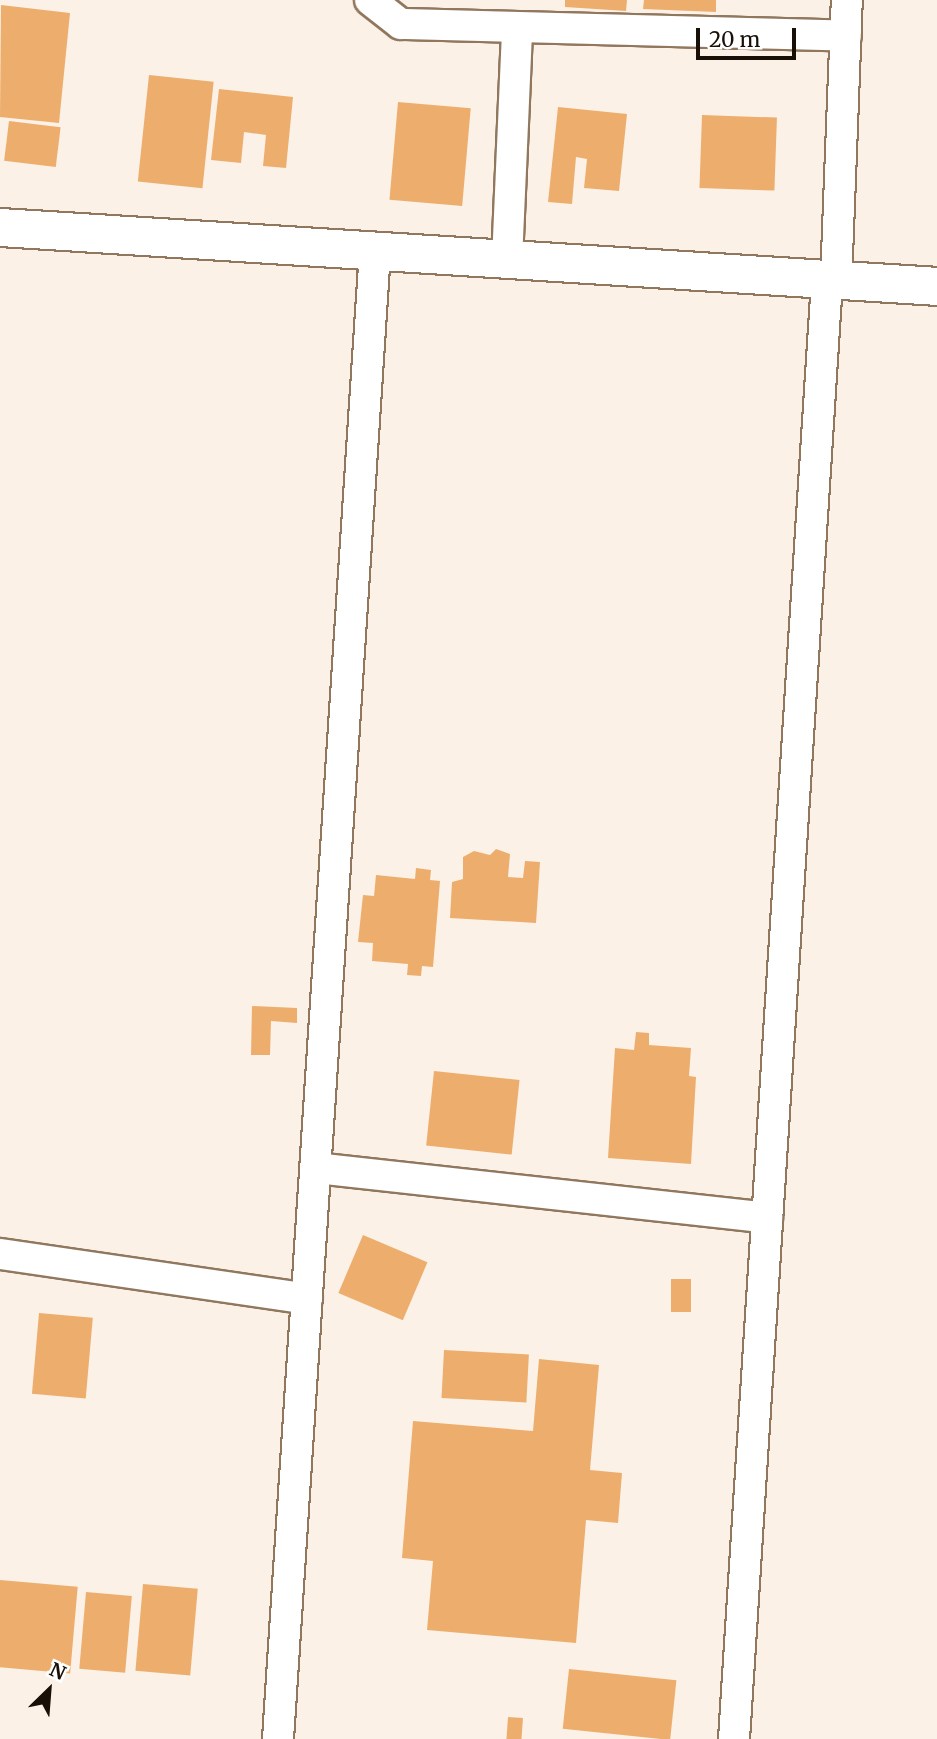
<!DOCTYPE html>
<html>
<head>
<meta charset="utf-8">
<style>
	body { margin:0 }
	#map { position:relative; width:937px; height:1739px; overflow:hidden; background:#fcf1e6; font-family:Merriweather,serif }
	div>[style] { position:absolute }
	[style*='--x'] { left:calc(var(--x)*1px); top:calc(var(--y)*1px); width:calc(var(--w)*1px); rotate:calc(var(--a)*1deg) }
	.building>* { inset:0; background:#edae6d; transform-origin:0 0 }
	.roads { filter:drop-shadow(2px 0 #90775e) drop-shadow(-2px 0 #90775e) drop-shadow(0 2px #90775e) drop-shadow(0 -2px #90775e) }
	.minor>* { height:30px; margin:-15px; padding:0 15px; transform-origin:15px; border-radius:15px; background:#fff }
	.tertiary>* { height:37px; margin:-18.5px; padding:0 18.5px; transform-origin:18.5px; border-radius:18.5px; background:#fff }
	span { translate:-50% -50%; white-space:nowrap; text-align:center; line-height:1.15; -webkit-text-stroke:5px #fff; paint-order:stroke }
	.north { position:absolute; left:14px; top:1655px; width:70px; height:70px; -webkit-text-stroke:5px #fff; paint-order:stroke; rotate:25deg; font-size:19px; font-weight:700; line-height:28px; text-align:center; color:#180f06 }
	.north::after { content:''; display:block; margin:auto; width:24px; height:32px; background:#180f06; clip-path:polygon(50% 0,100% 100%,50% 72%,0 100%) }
	.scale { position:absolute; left:696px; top:28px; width:100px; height:32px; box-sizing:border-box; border:4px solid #180f06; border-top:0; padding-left:9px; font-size:21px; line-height:24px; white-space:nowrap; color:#180f06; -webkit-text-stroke:5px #fff; paint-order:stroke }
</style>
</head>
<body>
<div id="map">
	<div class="building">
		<div style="clip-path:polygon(565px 0,627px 0,626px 11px,565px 7px)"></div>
		<div style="clip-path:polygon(644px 0,716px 0,716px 12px,643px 9px)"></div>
		<div style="clip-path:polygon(1px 5px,70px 13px,59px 123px,0 117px)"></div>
		<div style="left:149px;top:75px;width:65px;height:107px;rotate:6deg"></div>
		<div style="clip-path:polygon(219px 89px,293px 97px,286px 168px,263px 166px,266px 135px,244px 132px,241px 163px,211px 160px)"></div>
		<div style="left:398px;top:102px;width:73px;height:98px;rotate:5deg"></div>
		<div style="clip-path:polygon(558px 107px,627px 114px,619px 191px,584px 188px,587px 159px,576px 157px,572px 204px,548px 202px)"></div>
		<div style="left:702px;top:115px;width:75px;height:73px;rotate:2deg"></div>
		<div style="left:9px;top:121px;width:52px;height:40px;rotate:7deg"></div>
		<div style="clip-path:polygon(496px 849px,510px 854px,508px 877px,523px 878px,525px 861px,540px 862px,536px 923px,450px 918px,452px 882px,463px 879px,463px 857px,474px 851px,490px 855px)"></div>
		<div style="clip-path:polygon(416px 868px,431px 870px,430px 880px,440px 881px,433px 967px,422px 966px,421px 976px,407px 975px,408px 964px,372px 961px,373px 943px,358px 942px,363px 895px,374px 896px,376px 875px,415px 879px)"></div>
		<div style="clip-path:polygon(252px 1006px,297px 1008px,297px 1023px,271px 1021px,270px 1055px,251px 1055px)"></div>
		<div style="clip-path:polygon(636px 1032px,649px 1033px,649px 1045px,691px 1048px,689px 1076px,696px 1077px,691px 1164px,608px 1158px,615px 1048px,634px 1050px)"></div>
		<div style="left:434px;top:1071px;width:86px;height:75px;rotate:6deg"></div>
		<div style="left:363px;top:1235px;width:70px;height:63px;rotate:23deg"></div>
		<div style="left:671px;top:1279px;width:20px;height:33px"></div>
		<div style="left:39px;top:1313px;width:54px;height:81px;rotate:5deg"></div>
		<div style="left:444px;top:1350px;width:85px;height:48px;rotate:3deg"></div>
		<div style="clip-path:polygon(539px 1359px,599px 1365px,590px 1470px,622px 1473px,618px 1523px,586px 1520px,576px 1643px,427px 1630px,433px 1561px,402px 1558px,413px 1421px,533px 1431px)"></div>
		<div style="left:0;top:1580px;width:78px;height:87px;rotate:5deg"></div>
		<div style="left:143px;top:1584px;width:55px;height:87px;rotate:5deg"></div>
		<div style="left:86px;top:1592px;width:46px;height:77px;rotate:5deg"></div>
		<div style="left:569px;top:1669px;width:108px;height:60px;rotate:6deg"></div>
		<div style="left:508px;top:1717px;width:15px;height:22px;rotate:4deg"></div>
	</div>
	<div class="roads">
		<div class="minor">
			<div style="--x:370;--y:0;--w:39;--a:38"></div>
			<div style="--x:401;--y:24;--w:445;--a:1.5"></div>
			<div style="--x:507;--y:261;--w:233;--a:-87.5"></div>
			<div style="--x:836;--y:282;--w:282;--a:-87.8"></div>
			<div style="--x:316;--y:1168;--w:454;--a:6.3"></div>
			<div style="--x:0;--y:1254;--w:310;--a:8.3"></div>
			<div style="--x:278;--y:1739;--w:1490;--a:-86.27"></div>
			<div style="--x:734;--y:1739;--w:1460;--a:-86.35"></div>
		</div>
		<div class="tertiary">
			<div style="--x:0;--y:227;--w:939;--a:3.6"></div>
		</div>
	</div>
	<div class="north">N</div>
	<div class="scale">20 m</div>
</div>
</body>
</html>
